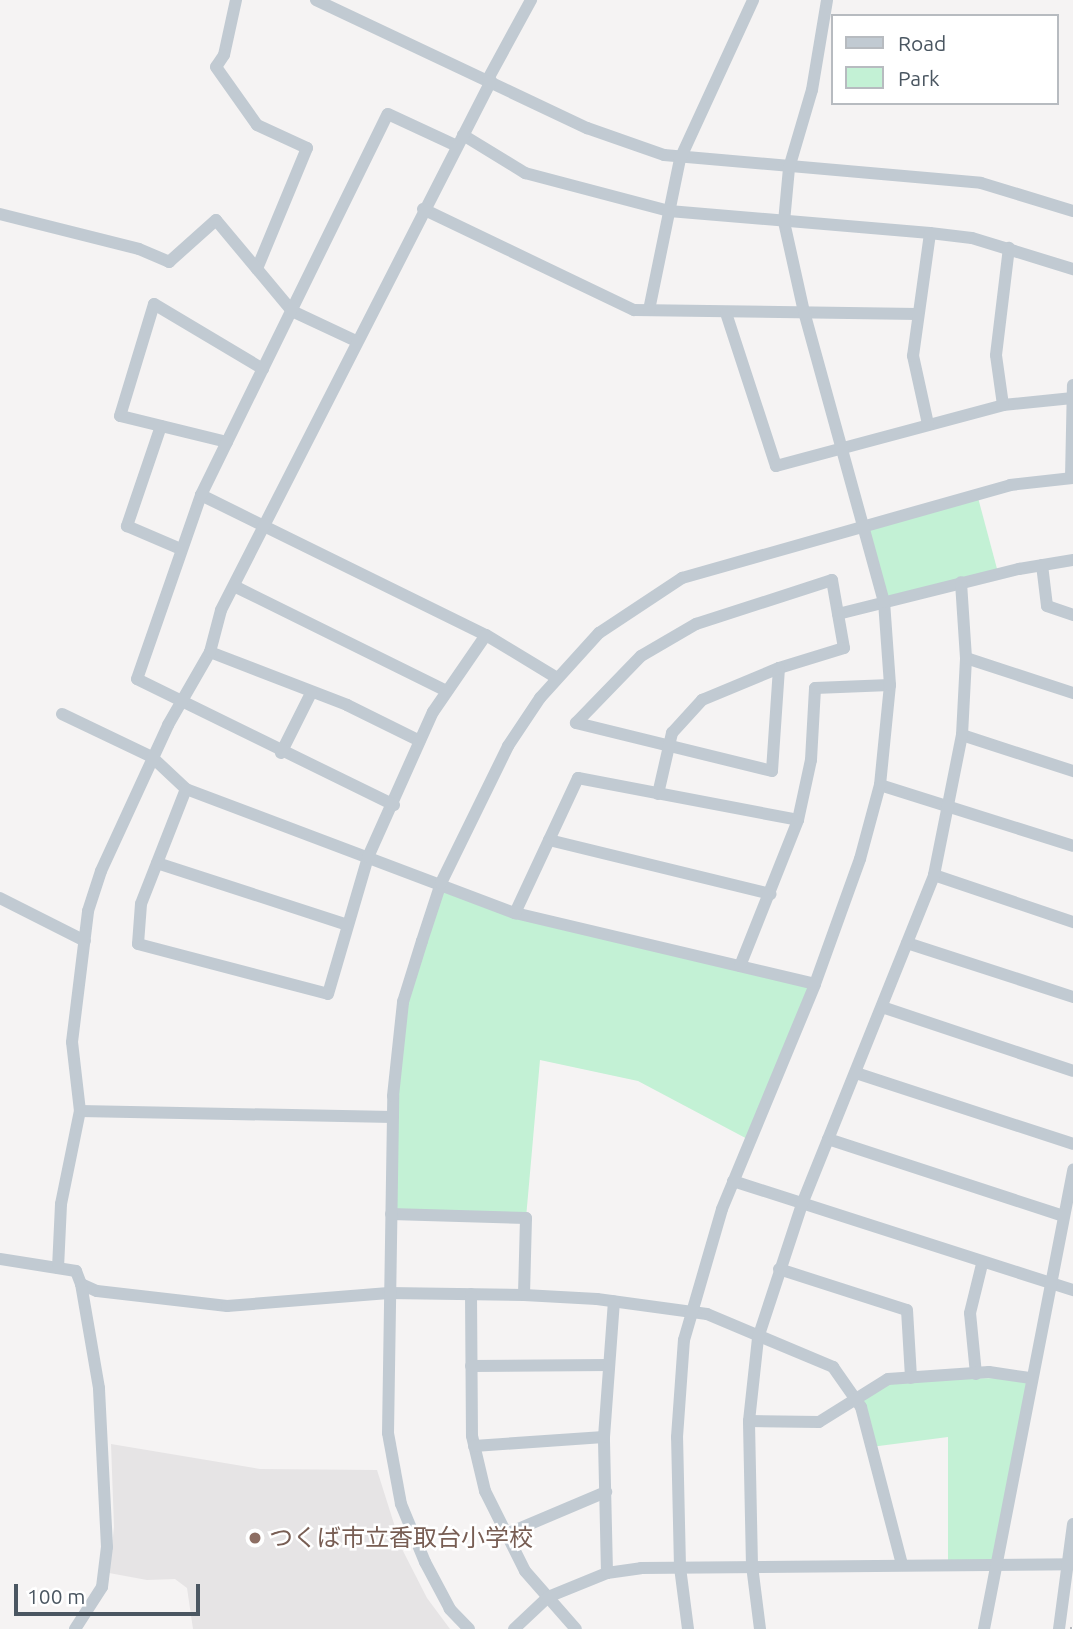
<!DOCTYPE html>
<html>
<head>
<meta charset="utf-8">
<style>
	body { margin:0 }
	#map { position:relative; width:1073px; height:1629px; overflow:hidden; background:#f5f3f3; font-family:Ubuntu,"Noto Sans JP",sans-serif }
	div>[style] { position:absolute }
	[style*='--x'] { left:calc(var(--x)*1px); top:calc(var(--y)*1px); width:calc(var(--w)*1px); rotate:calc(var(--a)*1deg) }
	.education>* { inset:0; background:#e6e4e5 }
	.green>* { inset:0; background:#c3f1d5; transform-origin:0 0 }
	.minor>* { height:12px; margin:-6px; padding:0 6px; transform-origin:6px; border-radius:6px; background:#c1cad2 }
	.rail>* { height:6px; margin-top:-3px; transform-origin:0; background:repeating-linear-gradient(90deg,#fff 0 10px,#b5b8bd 0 20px); box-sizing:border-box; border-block:2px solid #b5b8bd }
	.dots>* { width:19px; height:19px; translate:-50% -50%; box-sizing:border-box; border:4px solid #fff; border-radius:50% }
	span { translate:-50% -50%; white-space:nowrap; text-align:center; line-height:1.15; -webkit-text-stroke:5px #fff; paint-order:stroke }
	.education-label { font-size:24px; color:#785e54 }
	.left { translate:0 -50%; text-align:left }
	.legend { position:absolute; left:831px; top:14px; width:228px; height:91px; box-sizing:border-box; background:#fff; border:2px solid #b7bbc0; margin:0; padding:9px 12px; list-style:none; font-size:21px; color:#4a5661 }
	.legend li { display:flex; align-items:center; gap:14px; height:35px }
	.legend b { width:35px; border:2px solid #b7bbc0 }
	.scale { position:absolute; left:14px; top:1584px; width:186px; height:32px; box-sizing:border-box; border:4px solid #4a5661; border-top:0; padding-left:9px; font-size:21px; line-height:24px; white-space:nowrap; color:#4a5661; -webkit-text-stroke:5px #fff; paint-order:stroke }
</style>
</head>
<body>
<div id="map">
	<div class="education">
		<div style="clip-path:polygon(111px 1444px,260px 1469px,377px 1470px,402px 1549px,427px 1598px,450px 1629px,193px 1629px,187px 1588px,175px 1579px,147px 1580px,109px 1573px,114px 1527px)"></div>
	</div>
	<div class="green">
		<div style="left:977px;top:494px;width:83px;height:119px;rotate:75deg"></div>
		<div style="clip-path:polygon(441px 883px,515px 913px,815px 984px,753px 1142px,638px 1081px,540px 1060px,526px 1218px,391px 1214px,403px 1002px)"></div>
		<div style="clip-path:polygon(1030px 1378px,996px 1564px,948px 1564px,948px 1437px,871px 1447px,855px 1398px,888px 1379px)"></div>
	</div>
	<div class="minor">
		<div style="--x:236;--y:0;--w:56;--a:102.3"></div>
		<div style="--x:224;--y:55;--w:14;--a:124"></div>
		<div style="--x:216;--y:67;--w:71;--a:54.7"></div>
		<div style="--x:257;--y:125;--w:55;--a:24.7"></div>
		<div style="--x:307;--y:148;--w:131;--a:112.5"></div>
		<div style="--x:316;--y:0;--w:300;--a:25.3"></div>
		<div style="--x:587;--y:128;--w:82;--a:19.3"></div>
		<div style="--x:664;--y:155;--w:318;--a:5"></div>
		<div style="--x:981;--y:183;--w:96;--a:16.9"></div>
		<div style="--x:488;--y:79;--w:90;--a:-61.4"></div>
		<div style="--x:463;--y:135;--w:73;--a:31.5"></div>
		<div style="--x:525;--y:173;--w:149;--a:14.8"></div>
		<div style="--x:669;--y:211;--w:262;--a:4.8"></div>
		<div style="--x:423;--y:209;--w:234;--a:25.6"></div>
		<div style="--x:634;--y:310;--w:284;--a:0.8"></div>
		<div style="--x:0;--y:214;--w:143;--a:14.1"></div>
		<div style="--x:139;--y:249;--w:33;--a:23"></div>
		<div style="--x:169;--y:262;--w:63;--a:-41.8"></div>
		<div style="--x:216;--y:220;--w:119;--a:50.1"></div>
		<div style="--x:292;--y:311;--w:71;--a:25.1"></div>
		<div style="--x:649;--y:310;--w:154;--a:-78.4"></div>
		<div style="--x:680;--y:159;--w:175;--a:-65.3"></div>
		<div style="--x:726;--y:313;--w:161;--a:71.9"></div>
		<div style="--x:776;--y:466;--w:235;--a:-15"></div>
		<div style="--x:1003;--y:405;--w:70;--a:-5.7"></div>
		<div style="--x:1003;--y:405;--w:50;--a:-98"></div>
		<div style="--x:996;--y:355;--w:108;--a:-83.1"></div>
		<div style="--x:928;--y:424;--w:70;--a:-102.4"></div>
		<div style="--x:913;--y:356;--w:124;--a:-82.1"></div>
		<div style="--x:930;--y:233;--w:42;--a:6.8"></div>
		<div style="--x:972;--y:238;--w:106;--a:17.1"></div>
		<div style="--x:161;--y:426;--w:106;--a:108.8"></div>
		<div style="--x:127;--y:526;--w:59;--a:23.1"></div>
		<div style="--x:227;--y:442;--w:110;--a:-166.3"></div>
		<div style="--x:120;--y:416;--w:117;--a:-73.1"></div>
		<div style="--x:154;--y:304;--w:127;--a:30.8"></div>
		<div style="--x:1071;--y:478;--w:93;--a:-88.8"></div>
		<div style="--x:201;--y:495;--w:318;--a:26.2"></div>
		<div style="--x:486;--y:635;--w:83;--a:31.2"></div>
		<div style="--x:1042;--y:565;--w:41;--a:83"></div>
		<div style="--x:1047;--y:606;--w:28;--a:19"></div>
		<div style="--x:832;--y:580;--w:69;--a:80"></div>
		<div style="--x:844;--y:648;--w:68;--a:162.9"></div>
		<div style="--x:779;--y:668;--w:103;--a:93.9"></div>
		<div style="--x:772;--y:771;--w:202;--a:-166.2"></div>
		<div style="--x:576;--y:723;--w:93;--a:-45.9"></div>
		<div style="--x:641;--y:656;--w:64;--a:-30.2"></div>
		<div style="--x:696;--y:624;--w:143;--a:-17.9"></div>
		<div style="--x:236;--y:587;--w:234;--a:26.3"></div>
		<div style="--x:838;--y:614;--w:187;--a:-14"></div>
		<div style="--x:1019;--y:569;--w:55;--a:-9.5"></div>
		<div style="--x:210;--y:652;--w:147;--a:21.1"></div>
		<div style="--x:347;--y:705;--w:81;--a:26.3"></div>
		<div style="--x:966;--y:658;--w:113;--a:18.1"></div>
		<div style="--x:62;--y:714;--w:100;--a:25.5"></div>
		<div style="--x:152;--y:757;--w:47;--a:43.3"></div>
		<div style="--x:186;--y:789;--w:352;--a:20.7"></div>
		<div style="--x:515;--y:913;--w:308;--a:13.3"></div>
		<div style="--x:962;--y:735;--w:117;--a:18"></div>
		<div style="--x:281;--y:753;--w:67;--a:-63.4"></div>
		<div style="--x:880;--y:785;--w:202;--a:17.5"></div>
		<div style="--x:186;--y:789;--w:123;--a:111.4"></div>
		<div style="--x:141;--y:904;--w:40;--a:94.3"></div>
		<div style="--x:138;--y:944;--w:196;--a:14.7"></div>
		<div style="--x:328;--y:994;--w:143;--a:-73.7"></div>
		<div style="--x:368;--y:857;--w:159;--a:-65.9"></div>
		<div style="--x:433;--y:712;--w:93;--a:-55.5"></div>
		<div style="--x:658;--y:794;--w:63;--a:-77.1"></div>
		<div style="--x:672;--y:733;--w:45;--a:-47.7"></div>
		<div style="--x:702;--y:700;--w:83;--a:-22.6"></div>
		<div style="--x:394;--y:805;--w:286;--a:-153.9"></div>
		<div style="--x:137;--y:679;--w:195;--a:-70.8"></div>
		<div style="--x:201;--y:495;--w:424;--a:-63.9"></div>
		<div style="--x:388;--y:114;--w:76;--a:24.9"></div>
		<div style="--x:549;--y:840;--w:228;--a:13.7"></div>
		<div style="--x:157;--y:863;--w:198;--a:18"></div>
		<div style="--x:934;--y:875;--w:147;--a:18.7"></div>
		<div style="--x:0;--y:898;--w:95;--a:26.8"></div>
		<div style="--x:515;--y:913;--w:149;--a:-65"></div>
		<div style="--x:578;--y:778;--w:224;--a:10.8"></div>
		<div style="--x:907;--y:943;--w:175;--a:18"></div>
		<div style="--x:740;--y:966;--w:157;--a:-68.3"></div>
		<div style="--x:798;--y:820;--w:61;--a:-77.8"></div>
		<div style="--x:811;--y:760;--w:72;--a:-86.8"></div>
		<div style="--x:815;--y:688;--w:75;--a:-2.3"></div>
		<div style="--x:882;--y:1007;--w:201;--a:18.5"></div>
		<div style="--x:856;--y:1073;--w:228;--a:18.1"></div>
		<div style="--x:80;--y:1111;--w:313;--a:1.1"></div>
		<div style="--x:828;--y:1139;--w:247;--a:18.1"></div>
		<div style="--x:733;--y:1181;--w:357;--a:17.8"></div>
		<div style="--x:391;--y:1214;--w:135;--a:1.7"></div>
		<div style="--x:526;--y:1218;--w:77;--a:91.5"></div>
		<div style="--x:0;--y:1259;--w:77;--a:9"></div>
		<div style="--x:76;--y:1271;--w:14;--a:69"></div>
		<div style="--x:81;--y:1284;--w:17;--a:24"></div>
		<div style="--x:97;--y:1291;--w:131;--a:6.6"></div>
		<div style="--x:227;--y:1306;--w:162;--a:-4.6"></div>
		<div style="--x:388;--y:1293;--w:136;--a:0.8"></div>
		<div style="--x:524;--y:1295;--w:73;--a:3.1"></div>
		<div style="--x:597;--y:1299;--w:111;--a:7.8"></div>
		<div style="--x:707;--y:1314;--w:137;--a:22.8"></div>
		<div style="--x:833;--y:1367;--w:49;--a:55"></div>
		<div style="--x:861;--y:1407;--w:162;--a:75.4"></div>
		<div style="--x:58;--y:1268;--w:64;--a:-87.3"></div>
		<div style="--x:61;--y:1204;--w:95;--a:-78.5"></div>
		<div style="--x:80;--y:1111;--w:69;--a:-96.6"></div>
		<div style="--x:72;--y:1042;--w:132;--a:-83"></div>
		<div style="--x:88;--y:911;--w:42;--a:-72"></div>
		<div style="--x:101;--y:871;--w:161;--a:-65.3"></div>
		<div style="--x:168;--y:725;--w:84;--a:-60.1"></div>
		<div style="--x:210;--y:652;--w:43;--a:-75.3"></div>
		<div style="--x:221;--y:610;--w:594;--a:-62.96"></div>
		<div style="--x:779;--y:1269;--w:134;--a:17.8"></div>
		<div style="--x:907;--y:1310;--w:68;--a:86.6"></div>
		<div style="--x:471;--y:1294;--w:142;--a:89.6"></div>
		<div style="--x:472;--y:1436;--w:57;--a:76.7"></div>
		<div style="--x:485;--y:1491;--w:89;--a:63.4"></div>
		<div style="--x:525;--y:1571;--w:77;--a:48.7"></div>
		<div style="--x:471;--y:1366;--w:138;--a:-0.4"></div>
		<div style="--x:976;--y:1374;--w:61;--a:-95.6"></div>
		<div style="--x:970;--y:1313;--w:50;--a:-76.2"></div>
		<div style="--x:749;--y:1421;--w:70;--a:0.8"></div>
		<div style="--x:819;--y:1422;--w:81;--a:-31.9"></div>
		<div style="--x:888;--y:1379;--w:101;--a:-4"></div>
		<div style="--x:989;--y:1372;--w:41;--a:8.3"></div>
		<div style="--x:474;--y:1446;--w:130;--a:-4"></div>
		<div style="--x:504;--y:1535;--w:111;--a:-22.9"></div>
		<div style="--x:607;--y:1573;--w:136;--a:-91.3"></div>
		<div style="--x:604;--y:1437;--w:136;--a:-85.8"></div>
		<div style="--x:75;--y:1629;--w:50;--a:-57.3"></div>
		<div style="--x:102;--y:1587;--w:40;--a:-82.9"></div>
		<div style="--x:107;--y:1547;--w:159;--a:-92.9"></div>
		<div style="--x:99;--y:1388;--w:106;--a:-99.8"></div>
		<div style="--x:469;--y:1629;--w:28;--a:-134"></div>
		<div style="--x:450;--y:1609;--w:53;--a:-118"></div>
		<div style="--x:425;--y:1562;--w:63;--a:-112.5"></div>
		<div style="--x:401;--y:1504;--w:72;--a:-100.4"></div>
		<div style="--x:388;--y:1433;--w:337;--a:-89.1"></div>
		<div style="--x:393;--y:1096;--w:95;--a:-83.9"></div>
		<div style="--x:403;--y:1002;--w:64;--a:-72.7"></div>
		<div style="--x:422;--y:941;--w:61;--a:-71.9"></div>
		<div style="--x:441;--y:883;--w:153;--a:-63.9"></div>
		<div style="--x:508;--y:746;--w:58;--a:-56.3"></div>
		<div style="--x:540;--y:698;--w:88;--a:-47.8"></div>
		<div style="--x:599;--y:633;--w:100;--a:-33.5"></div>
		<div style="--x:682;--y:578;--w:341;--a:-15.8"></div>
		<div style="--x:1010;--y:485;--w:63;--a:-6.3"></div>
		<div style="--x:514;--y:1629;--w:47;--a:-43.3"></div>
		<div style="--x:548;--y:1597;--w:64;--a:-22.1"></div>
		<div style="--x:607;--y:1573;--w:34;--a:-8"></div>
		<div style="--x:641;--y:1568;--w:432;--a:-0.5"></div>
		<div style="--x:688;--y:1629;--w:63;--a:-97.4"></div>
		<div style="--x:680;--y:1567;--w:130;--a:-91.3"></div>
		<div style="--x:677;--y:1437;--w:97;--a:-85.9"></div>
		<div style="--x:684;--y:1340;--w:136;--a:-73.8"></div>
		<div style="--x:722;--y:1209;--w:243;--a:-67.5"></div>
		<div style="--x:815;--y:984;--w:133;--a:-70.2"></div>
		<div style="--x:860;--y:859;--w:77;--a:-74.9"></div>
		<div style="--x:880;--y:785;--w:100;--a:-84.3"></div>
		<div style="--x:890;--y:685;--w:83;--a:-94.1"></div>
		<div style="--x:884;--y:602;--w:301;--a:-105.4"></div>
		<div style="--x:804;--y:312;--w:92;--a:-102.5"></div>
		<div style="--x:784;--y:222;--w:54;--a:-84.7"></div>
		<div style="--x:789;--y:168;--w:81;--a:-73.6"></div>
		<div style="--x:812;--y:90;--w:91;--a:-80.5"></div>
		<div style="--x:760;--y:1629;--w:64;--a:-97.2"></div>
		<div style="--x:752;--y:1566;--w:145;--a:-91.2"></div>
		<div style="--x:749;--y:1421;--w:83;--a:-83.8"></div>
		<div style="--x:758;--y:1338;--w:141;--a:-71.8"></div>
		<div style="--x:802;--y:1204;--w:354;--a:-68.1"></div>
		<div style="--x:934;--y:875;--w:143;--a:-78.7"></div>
		<div style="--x:962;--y:735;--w:77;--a:-87"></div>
		<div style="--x:966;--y:658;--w:76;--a:-93.8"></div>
		<div style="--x:984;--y:1629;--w:468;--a:-79"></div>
		<div style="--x:1059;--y:1629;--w:106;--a:-82.4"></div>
	</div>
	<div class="rail">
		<div style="--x:1073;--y:1629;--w:2;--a:-90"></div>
	</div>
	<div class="dots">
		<div style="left:255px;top:1538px;background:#8d6e63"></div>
	</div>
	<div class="education-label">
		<span class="left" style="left:269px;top:1538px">つくば市立香取台小学校</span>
	</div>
	<ul class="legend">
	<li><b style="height:9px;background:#c1cad2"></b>Road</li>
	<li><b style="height:19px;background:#c3f1d5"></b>Park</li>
	</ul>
	<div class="scale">100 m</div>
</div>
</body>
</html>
